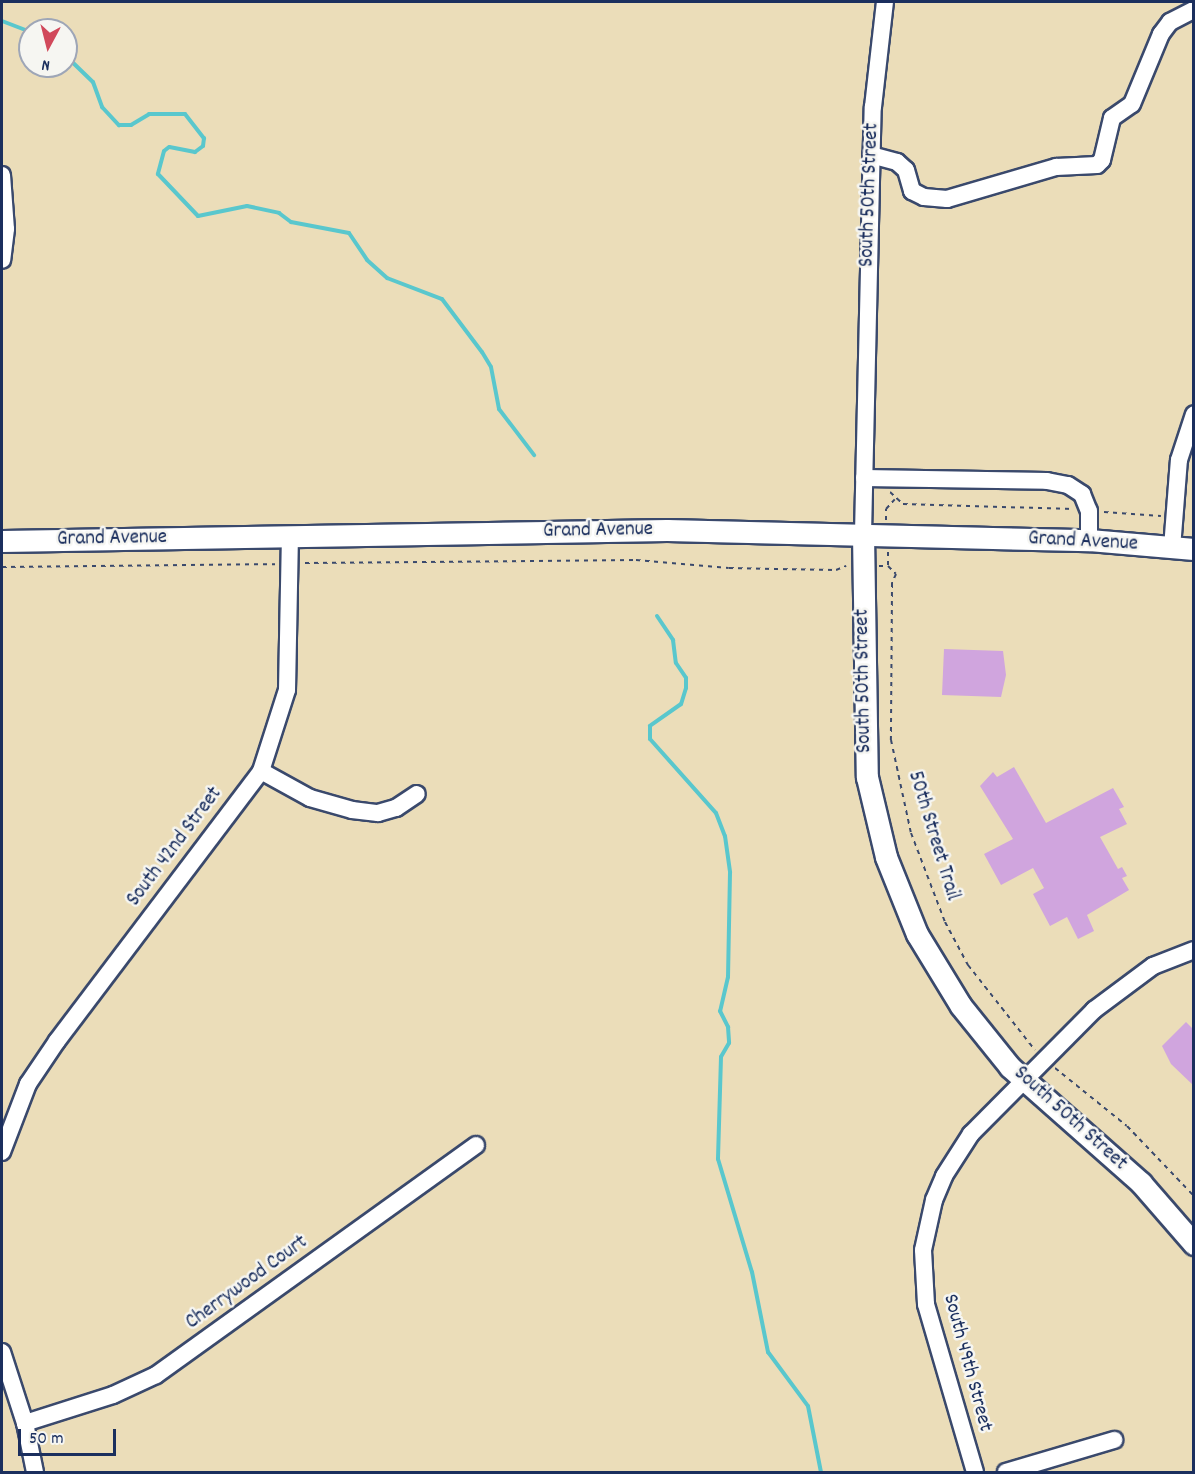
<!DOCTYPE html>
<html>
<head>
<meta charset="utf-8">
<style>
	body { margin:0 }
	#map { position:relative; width:1195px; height:1474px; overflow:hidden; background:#ebddb9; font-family:Dekko,sans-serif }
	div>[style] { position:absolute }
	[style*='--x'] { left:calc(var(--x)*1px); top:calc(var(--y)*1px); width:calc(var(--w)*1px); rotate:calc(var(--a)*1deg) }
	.stream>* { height:4px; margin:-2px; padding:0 2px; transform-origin:2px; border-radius:2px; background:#59c7cd }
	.building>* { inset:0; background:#d0a5de }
	.path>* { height:2px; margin-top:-1px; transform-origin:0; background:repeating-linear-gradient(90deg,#3a496c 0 4.5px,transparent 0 9px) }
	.roads { filter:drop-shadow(2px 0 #3a496c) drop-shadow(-2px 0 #3a496c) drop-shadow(0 2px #3a496c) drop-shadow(0 -2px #3a496c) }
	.minor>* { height:16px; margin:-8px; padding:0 8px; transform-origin:8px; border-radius:8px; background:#fff }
	.major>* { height:21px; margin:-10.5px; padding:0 10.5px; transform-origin:10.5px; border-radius:10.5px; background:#fff }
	span { translate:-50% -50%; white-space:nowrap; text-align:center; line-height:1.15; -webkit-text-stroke:5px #f6f6f2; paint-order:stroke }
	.street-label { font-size:21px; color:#1b2f5e }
	.frame { position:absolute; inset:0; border:3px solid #1b2f5e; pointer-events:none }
	.north { position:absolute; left:18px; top:18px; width:60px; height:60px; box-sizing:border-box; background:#f6f6f2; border:2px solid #9ea6b7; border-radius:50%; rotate:187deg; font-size:16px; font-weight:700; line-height:24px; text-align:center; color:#1b2f5e }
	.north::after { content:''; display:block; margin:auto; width:21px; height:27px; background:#d1495b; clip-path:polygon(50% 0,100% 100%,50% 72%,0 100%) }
	.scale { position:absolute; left:18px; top:1429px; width:98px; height:27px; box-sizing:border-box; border:3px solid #1b2f5e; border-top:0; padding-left:8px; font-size:18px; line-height:21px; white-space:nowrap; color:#1b2f5e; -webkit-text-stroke:4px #f6f6f2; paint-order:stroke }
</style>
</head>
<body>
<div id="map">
	<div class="stream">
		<div style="--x:2;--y:21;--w:30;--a:21"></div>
		<div style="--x:66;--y:56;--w:37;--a:44"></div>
		<div style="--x:93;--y:82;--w:27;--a:70"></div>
		<div style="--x:102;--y:107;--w:25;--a:47"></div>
		<div style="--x:119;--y:125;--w:12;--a:0"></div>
		<div style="--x:131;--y:125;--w:21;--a:-31"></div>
		<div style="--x:149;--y:114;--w:36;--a:0"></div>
		<div style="--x:185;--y:114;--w:31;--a:52"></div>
		<div style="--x:204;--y:138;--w:8;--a:97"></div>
		<div style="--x:203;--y:146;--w:10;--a:143"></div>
		<div style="--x:195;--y:152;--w:26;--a:-169"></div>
		<div style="--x:169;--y:147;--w:6;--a:141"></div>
		<div style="--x:164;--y:151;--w:24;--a:105"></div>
		<div style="--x:158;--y:174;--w:58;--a:46.4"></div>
		<div style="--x:198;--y:216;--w:50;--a:-11.5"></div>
		<div style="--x:247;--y:206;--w:33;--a:12"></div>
		<div style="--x:279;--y:213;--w:15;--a:37"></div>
		<div style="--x:291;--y:222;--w:59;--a:10.7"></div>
		<div style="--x:349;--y:233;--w:32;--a:56"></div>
		<div style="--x:367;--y:260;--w:27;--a:42"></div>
		<div style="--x:387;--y:278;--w:59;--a:20.9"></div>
		<div style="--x:442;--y:299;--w:66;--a:53"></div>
		<div style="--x:482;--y:352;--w:17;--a:59"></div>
		<div style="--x:491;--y:367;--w:43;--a:79.2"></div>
		<div style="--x:499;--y:409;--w:58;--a:52.7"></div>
		<div style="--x:657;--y:616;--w:29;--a:56"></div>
		<div style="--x:673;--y:640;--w:23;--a:83"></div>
		<div style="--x:676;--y:663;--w:18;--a:56"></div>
		<div style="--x:686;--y:678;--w:10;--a:90"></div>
		<div style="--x:686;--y:688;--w:17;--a:107"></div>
		<div style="--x:681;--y:704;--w:38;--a:145"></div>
		<div style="--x:650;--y:726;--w:13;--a:90"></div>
		<div style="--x:650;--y:739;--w:99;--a:48.3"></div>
		<div style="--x:716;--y:813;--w:25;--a:69"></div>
		<div style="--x:725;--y:836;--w:37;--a:82"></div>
		<div style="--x:730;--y:873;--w:104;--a:91.1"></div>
		<div style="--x:728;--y:977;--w:35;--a:103"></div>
		<div style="--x:720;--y:1011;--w:18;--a:63"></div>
		<div style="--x:728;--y:1027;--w:16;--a:86"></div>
		<div style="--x:729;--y:1043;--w:16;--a:120"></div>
		<div style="--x:721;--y:1057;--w:102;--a:91.7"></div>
		<div style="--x:718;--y:1159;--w:118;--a:73.3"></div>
		<div style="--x:752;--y:1272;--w:82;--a:78.7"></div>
		<div style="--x:768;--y:1352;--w:67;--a:53.5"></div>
		<div style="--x:808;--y:1406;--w:67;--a:78.9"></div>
	</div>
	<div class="building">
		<div style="clip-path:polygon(944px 649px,1003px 651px,1006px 675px,1001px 697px,942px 695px)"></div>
		<div style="clip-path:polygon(1014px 767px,1046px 823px,1113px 788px,1124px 807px,1119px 809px,1127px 824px,1100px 837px,1118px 869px,1122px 867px,1127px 876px,1122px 878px,1129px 890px,1087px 915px,1094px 931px,1078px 939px,1067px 917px,1050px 926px,1033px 894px,1044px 888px,1033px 868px,1001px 885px,984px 854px,1013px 839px,980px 786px,993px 772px,997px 777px)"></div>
		<div style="clip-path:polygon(1186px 1022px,1194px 1030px,1194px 1086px,1171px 1064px,1162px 1046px)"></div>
	</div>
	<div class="path">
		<div style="--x:890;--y:492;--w:18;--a:43"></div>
		<div style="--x:903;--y:504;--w:171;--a:1.7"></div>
		<div style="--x:1104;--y:512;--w:57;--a:4"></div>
		<div style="--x:886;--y:520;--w:11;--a:-90"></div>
		<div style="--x:886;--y:509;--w:13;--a:-48"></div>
		<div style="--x:888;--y:552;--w:14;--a:90"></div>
		<div style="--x:305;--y:563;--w:331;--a:-0.5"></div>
		<div style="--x:636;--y:560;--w:93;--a:4.9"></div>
		<div style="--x:729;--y:568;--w:107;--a:1.1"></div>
		<div style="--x:836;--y:570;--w:11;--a:-22"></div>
		<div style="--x:879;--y:566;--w:9;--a:0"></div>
		<div style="--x:888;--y:566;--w:11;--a:45"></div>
		<div style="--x:896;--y:574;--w:10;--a:114"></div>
		<div style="--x:892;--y:583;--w:157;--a:90.4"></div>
		<div style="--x:891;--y:740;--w:95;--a:77.9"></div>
		<div style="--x:911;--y:833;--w:95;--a:69.1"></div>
		<div style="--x:945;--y:922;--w:49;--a:61.9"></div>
		<div style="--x:968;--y:965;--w:108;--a:51.8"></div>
		<div style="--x:2;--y:567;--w:273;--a:-0.6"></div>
		<div style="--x:1055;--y:1068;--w:92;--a:38.9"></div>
		<div style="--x:1127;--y:1126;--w:97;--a:46.3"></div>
	</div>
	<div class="roads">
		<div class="minor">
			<div style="--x:871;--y:155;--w:27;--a:15"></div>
			<div style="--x:897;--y:162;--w:12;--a:42"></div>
			<div style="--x:906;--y:170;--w:22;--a:74"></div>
			<div style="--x:912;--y:191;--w:13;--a:27"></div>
			<div style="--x:924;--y:197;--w:23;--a:5"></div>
			<div style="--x:947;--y:199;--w:114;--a:-16.4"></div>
			<div style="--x:1056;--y:167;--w:41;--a:-2.8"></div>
			<div style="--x:1097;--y:165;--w:7;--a:-45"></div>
			<div style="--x:1102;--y:160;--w:43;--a:-76.6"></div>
			<div style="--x:1112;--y:118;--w:24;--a:-35"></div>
			<div style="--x:1132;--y:104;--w:76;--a:-67.5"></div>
			<div style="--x:1161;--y:34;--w:15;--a:-53"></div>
			<div style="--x:1170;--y:22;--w:27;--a:-27"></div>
			<div style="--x:2;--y:175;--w:54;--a:85.8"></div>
			<div style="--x:6;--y:229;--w:31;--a:97"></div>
			<div style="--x:864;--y:478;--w:183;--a:0.9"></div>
			<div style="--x:1047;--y:481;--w:21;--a:11"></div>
			<div style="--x:1068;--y:485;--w:17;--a:33"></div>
			<div style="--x:1082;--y:494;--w:18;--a:68"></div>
			<div style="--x:1089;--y:511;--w:29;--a:90"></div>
			<div style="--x:863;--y:534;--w:427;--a:-88.7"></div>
			<div style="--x:873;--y:107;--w:106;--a:-83.5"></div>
			<div style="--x:1172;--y:548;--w:88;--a:-85.5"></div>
			<div style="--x:1179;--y:460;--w:48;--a:-71.9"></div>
			<div style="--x:261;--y:771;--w:56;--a:28.9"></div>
			<div style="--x:310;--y:798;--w:44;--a:15.9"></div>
			<div style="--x:352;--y:810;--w:26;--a:7"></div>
			<div style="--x:378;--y:813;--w:19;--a:-16"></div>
			<div style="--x:396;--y:808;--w:25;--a:-34"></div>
			<div style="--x:2;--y:1152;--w:73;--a:-69.1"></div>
			<div style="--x:28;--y:1084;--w:52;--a:-56"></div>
			<div style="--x:57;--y:1041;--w:338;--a:-52.9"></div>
			<div style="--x:261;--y:771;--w:85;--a:-72.2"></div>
			<div style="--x:287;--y:690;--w:153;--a:-88.9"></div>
			<div style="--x:2;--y:1352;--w:75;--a:72.1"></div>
			<div style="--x:25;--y:1423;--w:50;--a:78.5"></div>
			<div style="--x:25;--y:1423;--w:92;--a:-17.7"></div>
			<div style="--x:113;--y:1395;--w:47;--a:-24.9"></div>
			<div style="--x:156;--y:1375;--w:394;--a:-35.7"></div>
			<div style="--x:975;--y:1472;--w:175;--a:-106.3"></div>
			<div style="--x:926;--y:1304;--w:54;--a:-93.2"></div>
			<div style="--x:923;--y:1250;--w:51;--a:-77.6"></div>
			<div style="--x:934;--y:1200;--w:26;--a:-67"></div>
			<div style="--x:944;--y:1176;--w:50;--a:-57.3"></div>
			<div style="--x:971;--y:1134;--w:175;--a:-45.2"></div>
			<div style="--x:1094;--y:1010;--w:74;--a:-36.7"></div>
			<div style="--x:1153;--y:966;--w:44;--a:-21.3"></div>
			<div style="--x:1006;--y:1472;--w:113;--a:-16.5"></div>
		</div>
		<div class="major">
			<div style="--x:863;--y:534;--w:243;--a:89.1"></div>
			<div style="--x:867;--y:777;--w:82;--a:76.6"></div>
			<div style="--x:886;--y:857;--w:83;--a:68.1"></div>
			<div style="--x:917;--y:934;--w:84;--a:58.6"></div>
			<div style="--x:961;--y:1006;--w:78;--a:51.2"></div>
			<div style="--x:1010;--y:1067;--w:175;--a:41.5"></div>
			<div style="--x:1141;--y:1183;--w:81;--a:49"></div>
			<div style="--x:2;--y:541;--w:665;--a:-0.95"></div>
			<div style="--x:667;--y:530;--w:422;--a:1.4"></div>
			<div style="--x:1089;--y:540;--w:105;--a:4.9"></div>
		</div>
	</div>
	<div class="street-label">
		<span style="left:870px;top:195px;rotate:-88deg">South 50th Street</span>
		<span style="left:598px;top:531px;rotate:-1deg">Grand Avenue</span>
		<span style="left:112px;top:539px;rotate:-1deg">Grand Avenue</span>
		<span style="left:1083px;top:542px;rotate:3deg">Grand Avenue</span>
		<span style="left:864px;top:681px;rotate:-91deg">South 50th Street</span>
		<span style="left:933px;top:836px;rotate:73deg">50th Street Trail</span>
		<span style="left:175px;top:847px;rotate:-53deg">South 42nd Street</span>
		<span style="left:1070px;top:1119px;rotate:42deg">South 50th Street</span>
		<span style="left:247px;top:1283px;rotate:-36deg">Cherrywood Court</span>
		<span style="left:967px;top:1363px;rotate:75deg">South 49th Street</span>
	</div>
	<div class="frame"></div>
	<div class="north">N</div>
	<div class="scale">50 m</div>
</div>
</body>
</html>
